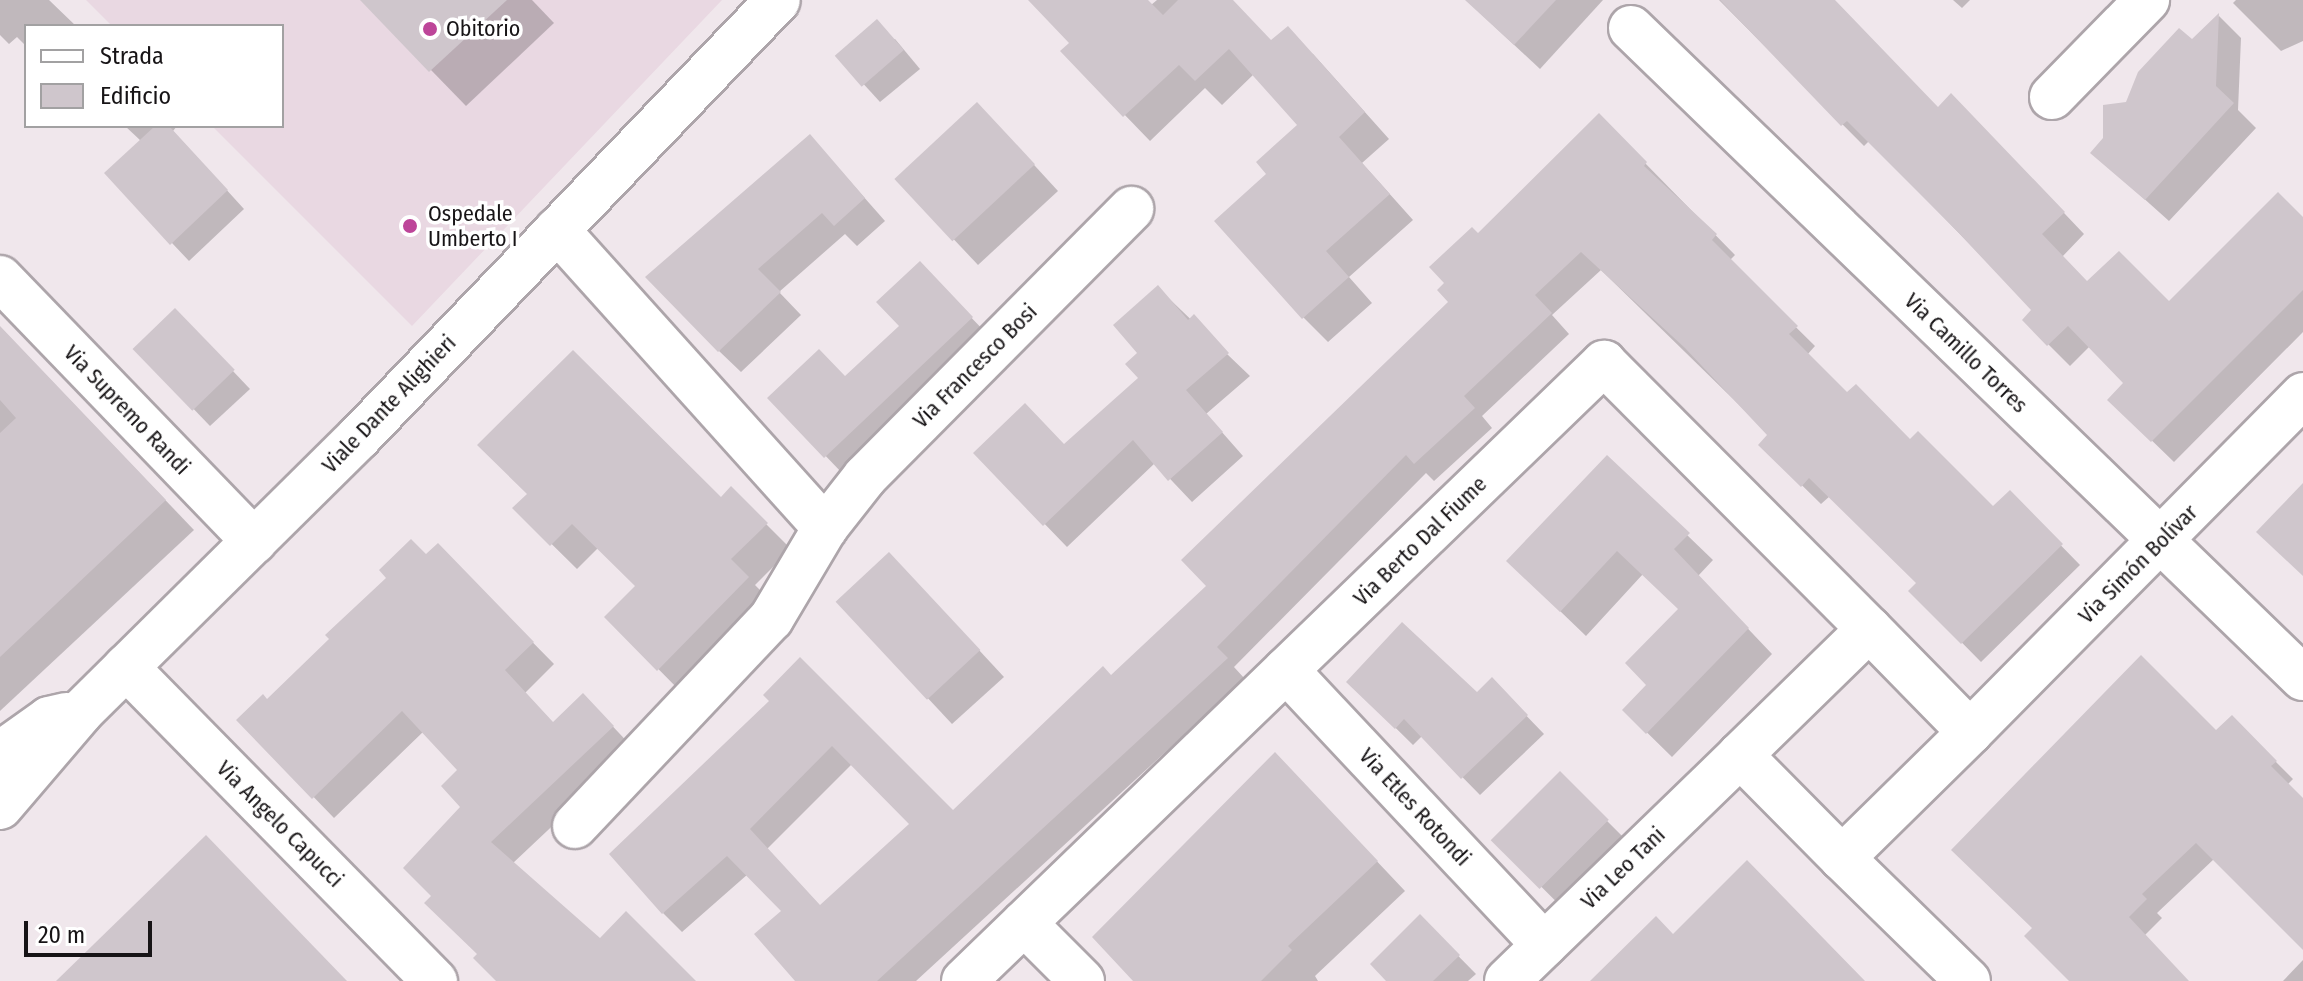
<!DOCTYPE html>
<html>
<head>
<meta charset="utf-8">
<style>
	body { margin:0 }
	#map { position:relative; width:2303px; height:981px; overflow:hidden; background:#f0e7ec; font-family:"Fira Sans Condensed",sans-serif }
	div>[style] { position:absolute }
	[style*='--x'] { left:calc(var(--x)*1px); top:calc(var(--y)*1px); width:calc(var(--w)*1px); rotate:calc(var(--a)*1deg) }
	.built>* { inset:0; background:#e9d8e2 }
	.shadow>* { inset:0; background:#0003; transform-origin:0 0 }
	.building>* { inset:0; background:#cfc6cc; transform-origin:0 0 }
	.roads { filter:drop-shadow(2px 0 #ada5aa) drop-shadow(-2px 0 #ada5aa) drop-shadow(0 2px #ada5aa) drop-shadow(0 -2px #ada5aa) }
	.street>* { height:44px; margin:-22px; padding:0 22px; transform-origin:22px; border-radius:22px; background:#fff }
	.secondary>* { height:44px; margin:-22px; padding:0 22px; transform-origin:22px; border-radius:22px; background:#fff }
	.dots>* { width:22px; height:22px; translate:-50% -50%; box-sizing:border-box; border:4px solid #fff; border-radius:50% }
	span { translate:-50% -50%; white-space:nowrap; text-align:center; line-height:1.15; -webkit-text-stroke:7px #fff; paint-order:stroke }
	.poi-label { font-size:22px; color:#171416 }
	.left { translate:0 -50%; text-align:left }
	.street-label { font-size:22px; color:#171416 }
	.legend { position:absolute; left:24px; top:24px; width:260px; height:104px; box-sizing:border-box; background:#fff; border:2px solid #a2a1a2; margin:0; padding:10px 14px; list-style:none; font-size:24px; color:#171416 }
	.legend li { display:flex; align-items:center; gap:16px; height:40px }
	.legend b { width:40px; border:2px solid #a2a1a2 }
	.scale { position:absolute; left:24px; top:921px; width:128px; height:36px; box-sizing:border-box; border:4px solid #171416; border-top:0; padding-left:10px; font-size:24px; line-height:28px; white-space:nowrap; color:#171416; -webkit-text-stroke:6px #fff; paint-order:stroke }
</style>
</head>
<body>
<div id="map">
	<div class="built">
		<div style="clip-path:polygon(86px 0,722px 0,412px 326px,212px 126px,282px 126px,282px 26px,112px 26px)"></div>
	</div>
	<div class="shadow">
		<div style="clip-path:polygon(0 0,49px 0,76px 26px,26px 26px,26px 46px,17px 37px,9px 44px,0 35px)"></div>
		<div style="clip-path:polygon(363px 0,532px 0,554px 23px,466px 106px)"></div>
		<div style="clip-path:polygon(1031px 0,1146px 0,1151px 5px,1157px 0,1231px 0,1272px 43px,1313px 54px,1389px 139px,1362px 163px,1413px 220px,1349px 277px,1372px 303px,1328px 342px,1303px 317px,1269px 175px,1300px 126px,1254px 74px,1222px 105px,1205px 88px,1150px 141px,1063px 51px,1072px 43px)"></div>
		<div style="clip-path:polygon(1466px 0,1603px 0,1540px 69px)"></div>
		<div style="clip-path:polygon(1719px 0,1834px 0,1938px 109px,1973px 117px,2084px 234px,2062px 257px,2088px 284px,2169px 304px,2303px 220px,2303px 332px,2174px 462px,2110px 400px,2126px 383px,2090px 346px,2070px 366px,2024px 320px,2034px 310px,1869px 141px,1864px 146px)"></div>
		<div style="clip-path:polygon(1953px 0,1970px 0,1962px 8px)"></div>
		<div style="clip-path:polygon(2236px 0,2303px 0,2303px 41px,2281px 51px,2233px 3px)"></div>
		<div style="clip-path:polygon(2219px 16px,2241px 38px,2238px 110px,2256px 128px,2169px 221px,2093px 153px)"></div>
		<div style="clip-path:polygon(895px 39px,920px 69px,880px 102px,838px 56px)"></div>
		<div style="clip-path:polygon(evenodd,1599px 116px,1735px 255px,1729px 261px,1815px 346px,1807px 355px,1847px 395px,1993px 509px,2010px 493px,2080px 565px,1981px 662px,1911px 591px,1919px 583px,1830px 496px,1821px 504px,1761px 445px,1770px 435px,1601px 270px,1552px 315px,1569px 334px,1482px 416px,1492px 428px,1434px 481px,1426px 473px,1234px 667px,1245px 679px,916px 981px,798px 981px,784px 911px,748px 874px,682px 932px,663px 913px,772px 701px,953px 813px,1111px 678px,1209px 586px,1451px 302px,1478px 236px,1599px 116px,852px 764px,912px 824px,821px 907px,767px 849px,852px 764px)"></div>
		<div style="clip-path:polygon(125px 126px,177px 126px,173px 131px,244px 209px,189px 261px,172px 243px,141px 141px)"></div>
		<div style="clip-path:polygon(1002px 130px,1058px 191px,978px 265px,897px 179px)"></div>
		<div style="clip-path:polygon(810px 136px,885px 221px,857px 246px,845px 234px,779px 292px,801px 315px,741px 372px,719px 351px)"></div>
		<div style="clip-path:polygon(937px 282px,989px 336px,843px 474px,770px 398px,845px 379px,902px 326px)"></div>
		<div style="clip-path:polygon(1158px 288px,1250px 376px,1206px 414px,1243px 456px,1192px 502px,1155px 463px,1067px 547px,976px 453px,1064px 446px,1141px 378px,1140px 353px)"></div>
		<div style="clip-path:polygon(0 327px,194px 530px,0 711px)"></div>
		<div style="clip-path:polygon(193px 329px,250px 389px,210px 426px,136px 349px)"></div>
		<div style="clip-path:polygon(1607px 458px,1713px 560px,1698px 576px,1772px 654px,1672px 757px,1624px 710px,1649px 685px,1680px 610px,1643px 574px,1586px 636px,1534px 586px)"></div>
		<div style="clip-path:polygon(731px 489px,791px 549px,755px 585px,773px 603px,683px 694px,607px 617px,638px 586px,599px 547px,577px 569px,515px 508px,721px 500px)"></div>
		<div style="clip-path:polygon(438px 546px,554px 664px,525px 693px,554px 724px,604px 717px,634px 749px,512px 864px,600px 941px,693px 981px,499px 981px,433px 896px,463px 807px,460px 770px,424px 731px,334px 818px,239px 720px,268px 702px)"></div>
		<div style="clip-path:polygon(914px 580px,1004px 677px,952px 724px,838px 602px)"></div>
		<div style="clip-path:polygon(1492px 680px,1544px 734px,1480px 795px,1422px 736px,1413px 745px,1349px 682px,1477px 695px)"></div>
		<div style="clip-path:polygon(2232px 718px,2293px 779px,2287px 785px,2303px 802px,2303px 947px,2214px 859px,2157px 913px,2162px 918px,2144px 936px,2187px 981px,2072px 981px,2216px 733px)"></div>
		<div style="left:1560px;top:774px;width:91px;height:93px;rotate:45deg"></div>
		<div style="clip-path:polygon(1303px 783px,1405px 891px,1315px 976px,1318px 981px,1139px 981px)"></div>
		<div style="clip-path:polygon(1420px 917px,1476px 974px,1468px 981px,1389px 981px)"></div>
		<div style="clip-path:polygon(2303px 960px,2303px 981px,2283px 981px)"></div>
	</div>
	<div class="building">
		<div style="clip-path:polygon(360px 0,507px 0,429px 72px)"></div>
		<div style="clip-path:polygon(1028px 0,1148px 0,1163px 15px,1178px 0,1233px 0,1271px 40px,1288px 26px,1365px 112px,1339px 137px,1390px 194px,1326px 251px,1349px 277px,1302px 319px,1214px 221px,1266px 174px,1256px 162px,1297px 125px,1229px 49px,1195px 81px,1179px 65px,1123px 117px,1060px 51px,1069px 43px)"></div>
		<div style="clip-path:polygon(1465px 0,1556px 0,1514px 45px)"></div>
		<div style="clip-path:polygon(1720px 0,1835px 0,1938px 107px,1951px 93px,2065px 212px,2042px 234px,2087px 281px,2119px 251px,2169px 301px,2278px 192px,2303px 217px,2303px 290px,2151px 442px,2107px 400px,2123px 383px,2068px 326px,2047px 346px,2022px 320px,2031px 310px,1955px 229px,1847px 121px,1841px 126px)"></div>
		<div style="clip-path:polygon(2219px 13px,2216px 86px,2234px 103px,2145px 200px,2090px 153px,2103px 138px,2103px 105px,2126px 102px,2138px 72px,2179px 28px,2192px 39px)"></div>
		<div style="left:877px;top:19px;width:41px;height:56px;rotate:49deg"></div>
		<div style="left:977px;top:102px;width:85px;height:113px;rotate:47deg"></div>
		<div style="clip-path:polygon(evenodd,1599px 113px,1647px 162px,1644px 166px,1717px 234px,1712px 240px,1798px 326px,1789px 334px,1847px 392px,1856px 384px,1910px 439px,1918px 431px,1993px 506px,2010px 490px,2063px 544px,1961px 644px,1908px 591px,1916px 583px,1809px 478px,1801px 487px,1758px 445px,1767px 435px,1685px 348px,1581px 252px,1535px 295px,1552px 313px,1464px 396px,1475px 408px,1414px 464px,1406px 455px,1217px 647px,1228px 658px,877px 981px,795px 981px,754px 934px,781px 911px,727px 856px,662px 914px,609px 854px,769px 701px,763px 695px,800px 657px,953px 810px,1103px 666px,1111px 675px,1206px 586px,1181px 560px,1448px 302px,1437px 290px,1444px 283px,1429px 267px,1472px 227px,1478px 233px,1599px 113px,832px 746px,909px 824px,820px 905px,750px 829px,832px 746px)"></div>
		<div style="clip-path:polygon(155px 126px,169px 126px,228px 190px,170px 245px,104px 173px)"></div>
		<div style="clip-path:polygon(810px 134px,865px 198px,834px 226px,822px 213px,758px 269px,781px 292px,718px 352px,645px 277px)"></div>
		<div style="clip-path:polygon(920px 261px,973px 317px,824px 458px,767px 398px,819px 349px,845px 376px,899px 326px,876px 302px)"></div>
		<div style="clip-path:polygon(1158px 285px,1188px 320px,1194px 314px,1229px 353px,1186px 390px,1223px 432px,1168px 481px,1133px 440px,1043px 526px,973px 453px,1025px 403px,1064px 444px,1138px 378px,1125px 364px,1137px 353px,1113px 325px)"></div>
		<div style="left:175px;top:308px;width:86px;height:59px;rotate:46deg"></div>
		<div style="clip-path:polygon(0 326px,166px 500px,0 657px,0 433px,16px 418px,0 400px)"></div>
		<div style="clip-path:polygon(573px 350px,721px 497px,731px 486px,768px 523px,731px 559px,749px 577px,657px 671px,604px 617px,635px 586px,572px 524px,550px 546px,512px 508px,527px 494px,477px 445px)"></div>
		<div style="clip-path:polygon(1607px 455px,1690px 533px,1674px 549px,1749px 628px,1646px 734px,1622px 710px,1646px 685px,1625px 663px,1678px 609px,1617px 551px,1560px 612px,1506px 561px)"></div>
		<div style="clip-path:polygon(2303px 483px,2303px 576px,2256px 532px)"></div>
		<div style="clip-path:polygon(411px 539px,426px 554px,438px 543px,534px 642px,505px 670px,553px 722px,583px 693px,614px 726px,491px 842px,600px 938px,626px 911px,696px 981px,496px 981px,473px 958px,477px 954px,424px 903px,431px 896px,403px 868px,460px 807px,441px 786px,457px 770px,402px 711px,312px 799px,236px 720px,263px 694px,267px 699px,329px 639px,325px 635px,386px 578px,379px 570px)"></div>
		<div style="left:889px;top:552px;width:134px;height:73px;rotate:47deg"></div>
		<div style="clip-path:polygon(1402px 622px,1477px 692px,1492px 677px,1528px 715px,1461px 779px,1404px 719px,1395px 729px,1346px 682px)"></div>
		<div style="clip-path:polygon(2141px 655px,2216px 730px,2232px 715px,2277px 761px,2271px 766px,2303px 798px,2303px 950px,2196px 843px,2142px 894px,2147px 899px,2129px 917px,2189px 981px,2069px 981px,2024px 936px,2032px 928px,1951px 850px)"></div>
		<div style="clip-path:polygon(1275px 752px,1378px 861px,1288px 946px,1292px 950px,1261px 981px,1133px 981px,1092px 937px)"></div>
		<div style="left:1560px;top:771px;width:69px;height:98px;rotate:45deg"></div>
		<div style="clip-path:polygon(206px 835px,347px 981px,56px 981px)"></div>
		<div style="clip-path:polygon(1747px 860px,1865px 981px,1590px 981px,1656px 916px,1673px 934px)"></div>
		<div style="clip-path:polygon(1420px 914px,1460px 955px,1433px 981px,1386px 981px,1370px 964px)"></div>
	</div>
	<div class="roads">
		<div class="street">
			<div style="--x:1631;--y:28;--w:935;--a:44.05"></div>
			<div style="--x:2052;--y:97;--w:136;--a:-45.6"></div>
			<div style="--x:557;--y:230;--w:401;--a:48"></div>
			<div style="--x:0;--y:278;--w:366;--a:46"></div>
			<div style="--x:126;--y:667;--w:441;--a:45.5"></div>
			<div style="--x:1286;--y:670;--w:377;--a:46.8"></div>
			<div style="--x:1970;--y:732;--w:474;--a:-45.3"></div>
			<div style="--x:575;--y:826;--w:285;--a:-46.6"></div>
			<div style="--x:771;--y:619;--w:106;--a:-59.3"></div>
			<div style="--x:825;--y:528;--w:65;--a:-51.9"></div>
			<div style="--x:865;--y:477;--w:378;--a:-45.2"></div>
			<div style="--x:1842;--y:858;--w:180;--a:-44.5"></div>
			<div style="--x:1970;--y:732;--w:144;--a:-134.4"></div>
			<div style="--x:1869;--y:629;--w:180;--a:135.7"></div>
			<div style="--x:1740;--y:755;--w:145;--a:45.3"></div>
			<div style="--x:1842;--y:858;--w:176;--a:44.3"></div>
			<div style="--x:1024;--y:923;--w:82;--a:45"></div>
			<div style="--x:964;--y:981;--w:890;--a:-44"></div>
			<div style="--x:1604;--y:363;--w:375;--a:45.1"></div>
			<div style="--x:1507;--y:981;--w:325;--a:-44.1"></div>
		</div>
		<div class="secondary">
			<div style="--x:0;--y:754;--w:60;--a:-35.5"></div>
			<div style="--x:49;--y:719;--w:18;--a:-13"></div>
			<div style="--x:0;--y:807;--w:125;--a:-49.5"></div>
			<div style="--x:81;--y:712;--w:391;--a:-44.7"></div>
			<div style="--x:359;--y:437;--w:605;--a:-46.2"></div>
		</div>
	</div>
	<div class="dots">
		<div style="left:430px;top:29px;background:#bd4599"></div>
		<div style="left:410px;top:226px;background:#bd4599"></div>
	</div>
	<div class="poi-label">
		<span class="left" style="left:446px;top:29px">Obitorio</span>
		<span class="left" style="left:428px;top:226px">Ospedale<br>Umberto I</span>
	</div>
	<div class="street-label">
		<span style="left:1966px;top:353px;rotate:44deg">Via Camillo Torres</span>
		<span style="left:975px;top:366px;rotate:-45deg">Via Francesco Bosi</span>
		<span style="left:389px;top:404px;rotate:-46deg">Viale Dante Alighieri</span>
		<span style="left:127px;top:410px;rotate:46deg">Via Supremo Randi</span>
		<span style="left:1420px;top:541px;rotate:-44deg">Via Berto Dal Fiume</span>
		<span style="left:2138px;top:564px;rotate:-45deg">Via Simón Bolívar</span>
		<span style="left:1415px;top:807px;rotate:47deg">Via Etles Rotondi</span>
		<span style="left:280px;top:824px;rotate:45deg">Via Angelo Capucci</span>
		<span style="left:1623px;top:868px;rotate:-44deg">Via Leo Tani</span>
	</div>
	<ul class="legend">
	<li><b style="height:10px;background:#fff"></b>Strada</li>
	<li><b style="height:22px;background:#cfc6cc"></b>Edificio</li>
	</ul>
	<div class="scale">20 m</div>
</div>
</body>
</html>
